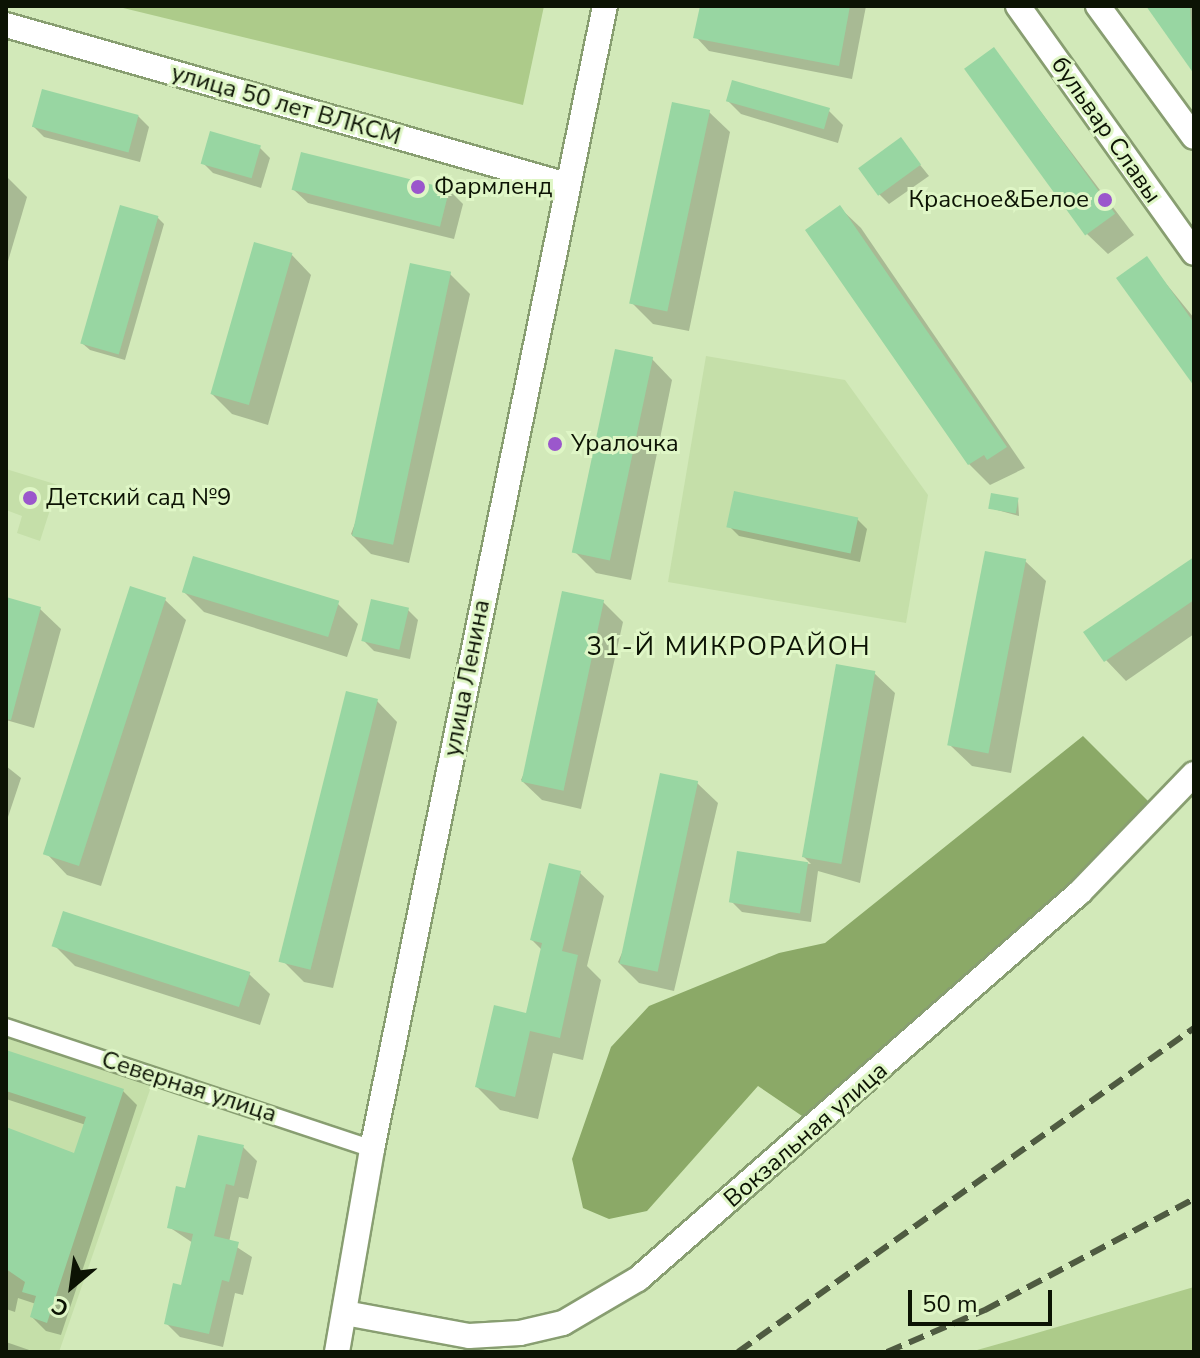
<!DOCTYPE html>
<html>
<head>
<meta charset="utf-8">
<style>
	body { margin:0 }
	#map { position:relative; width:1200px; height:1358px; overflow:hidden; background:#d2e9b9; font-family:"Nunito Sans",sans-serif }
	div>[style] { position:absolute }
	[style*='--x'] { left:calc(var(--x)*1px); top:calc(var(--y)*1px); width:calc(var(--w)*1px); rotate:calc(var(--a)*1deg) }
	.built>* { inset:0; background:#c5dfa9 }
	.green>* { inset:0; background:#adcb8a }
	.forest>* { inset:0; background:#8ba967 }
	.shadow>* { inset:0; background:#0003 }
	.building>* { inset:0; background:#98d6a2; transform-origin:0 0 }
	.roads { filter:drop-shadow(2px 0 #889e71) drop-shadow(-2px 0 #889e71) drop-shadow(0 2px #889e71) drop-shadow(0 -2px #889e71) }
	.street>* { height:16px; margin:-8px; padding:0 8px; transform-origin:8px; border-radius:8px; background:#fff }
	.secondary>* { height:24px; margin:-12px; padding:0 12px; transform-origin:12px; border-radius:12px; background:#fff }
	.rail>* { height:6px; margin-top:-3px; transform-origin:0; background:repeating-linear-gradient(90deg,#4f5b41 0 16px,transparent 0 24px) }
	.dots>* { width:22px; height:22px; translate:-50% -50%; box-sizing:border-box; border:4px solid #dff6c6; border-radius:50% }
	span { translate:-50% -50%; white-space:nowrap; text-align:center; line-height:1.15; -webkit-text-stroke:6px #dff6c6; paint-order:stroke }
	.street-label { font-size:24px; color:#0c1304 }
	.poi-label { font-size:24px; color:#0c1304 }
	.left { translate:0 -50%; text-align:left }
	.right { translate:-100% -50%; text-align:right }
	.neighbourhood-label { font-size:26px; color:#0c1304; letter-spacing:2px }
	.frame { position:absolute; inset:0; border:8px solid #0c1304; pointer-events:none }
	.north { position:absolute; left:32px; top:1246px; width:80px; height:80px; -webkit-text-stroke:6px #dff6c6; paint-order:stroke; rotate:209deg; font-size:22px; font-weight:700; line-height:32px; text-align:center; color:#0c1304 }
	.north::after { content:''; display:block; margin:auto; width:28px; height:36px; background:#0c1304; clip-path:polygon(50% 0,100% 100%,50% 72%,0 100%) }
	.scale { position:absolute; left:908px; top:1290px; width:144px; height:36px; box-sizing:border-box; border:4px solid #0c1304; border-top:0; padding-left:10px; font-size:24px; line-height:28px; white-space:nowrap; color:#0c1304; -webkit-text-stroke:6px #dff6c6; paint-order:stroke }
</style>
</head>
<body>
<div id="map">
	<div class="built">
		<div style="clip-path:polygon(706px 356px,845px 380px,928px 495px,906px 623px,668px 582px)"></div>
		<div style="clip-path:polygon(6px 469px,58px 485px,40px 541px,17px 533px,22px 516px,6px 510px)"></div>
		<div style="clip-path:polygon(6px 1037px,152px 1084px,59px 1352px,6px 1352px)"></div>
	</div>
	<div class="green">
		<div style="clip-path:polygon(115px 6px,544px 6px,523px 105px)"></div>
		<div style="clip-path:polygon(1194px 1287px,1194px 1352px,970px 1352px,1023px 1337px)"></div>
	</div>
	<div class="forest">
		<div style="clip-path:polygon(1083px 736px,1154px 807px,1132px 831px,805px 1118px,758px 1086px,647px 1211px,609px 1219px,583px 1208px,572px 1159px,611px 1047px,649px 1006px,779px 953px,825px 943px)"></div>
	</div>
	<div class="shadow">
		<div style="clip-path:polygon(702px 6px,866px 6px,852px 79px,709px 51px,696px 37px)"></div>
		<div style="clip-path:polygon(1149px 6px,1194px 8px,1194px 71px)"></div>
		<div style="clip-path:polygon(994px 50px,1134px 235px,1108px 254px,1087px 234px)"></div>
		<div style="clip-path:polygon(727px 100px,829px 111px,843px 125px,838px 143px,741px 114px)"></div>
		<div style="clip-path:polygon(709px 112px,730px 132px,689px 331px,653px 324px,632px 303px)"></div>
		<div style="clip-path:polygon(138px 116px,149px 127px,140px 162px,44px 137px,34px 127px)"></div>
		<div style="clip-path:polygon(900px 140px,929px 176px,889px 204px,879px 194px)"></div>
		<div style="clip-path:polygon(260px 148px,270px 158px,261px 188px,213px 173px,203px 163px)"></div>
		<div style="clip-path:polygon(6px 176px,27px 197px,6px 268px)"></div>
		<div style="clip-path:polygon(294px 190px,449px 190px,463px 204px,454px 239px,308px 203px)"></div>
		<div style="clip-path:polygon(840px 208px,861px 228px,1025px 468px,990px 485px,969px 464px)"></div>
		<div style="clip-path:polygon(157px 217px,164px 224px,125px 360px,90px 350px,83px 344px)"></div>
		<div style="clip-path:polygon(291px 254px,311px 275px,268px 425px,232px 414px,212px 394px)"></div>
		<div style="clip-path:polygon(1146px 259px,1194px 318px,1194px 383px)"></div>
		<div style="clip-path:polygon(450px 274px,470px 294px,409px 563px,371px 554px,351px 534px)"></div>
		<div style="clip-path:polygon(652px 359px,672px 380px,631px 580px,596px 573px,575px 552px)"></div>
		<div style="clip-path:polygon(1018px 500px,1019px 516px,990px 508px)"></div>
		<div style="clip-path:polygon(857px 519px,867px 529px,860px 562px,739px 536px,729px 526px)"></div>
		<div style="clip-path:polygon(1194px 559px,1194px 634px,1126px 681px,1106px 660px)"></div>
		<div style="clip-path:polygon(1025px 561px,1046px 581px,1011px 773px,972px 766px,951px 746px)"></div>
		<div style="clip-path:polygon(183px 591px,338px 604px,358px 624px,347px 657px,204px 612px)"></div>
		<div style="clip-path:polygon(6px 599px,40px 609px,61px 629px,34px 728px,6px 720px)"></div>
		<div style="clip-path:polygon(165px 600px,186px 620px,101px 886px,67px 875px,47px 854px)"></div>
		<div style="clip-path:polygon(603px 602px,623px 622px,581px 809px,542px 800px,521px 780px)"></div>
		<div style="clip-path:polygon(408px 610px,418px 620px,410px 659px,374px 651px,364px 641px)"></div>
		<div style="clip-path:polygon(874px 673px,895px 693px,860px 883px,818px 871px,811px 922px,742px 912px,732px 902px,739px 853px,811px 864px,803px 856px)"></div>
		<div style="clip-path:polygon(377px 701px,397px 722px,333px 988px,304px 982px,283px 961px)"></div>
		<div style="clip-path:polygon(6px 766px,21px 778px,6px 823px)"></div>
		<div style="clip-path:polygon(697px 783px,718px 803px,674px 991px,639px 983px,618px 962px)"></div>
		<div style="clip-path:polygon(580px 873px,604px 896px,587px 966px,601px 980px,583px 1060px,553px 1053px,538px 1119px,500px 1110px,477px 1087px,528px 1015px,542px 950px,532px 940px)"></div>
		<div style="clip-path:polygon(54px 945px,249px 974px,270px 994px,260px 1025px,75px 966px)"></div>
		<div style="clip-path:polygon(6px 1052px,123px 1091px,137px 1105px,61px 1335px,46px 1331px,32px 1317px,36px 1304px,18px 1298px,15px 1312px,6px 1309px,6px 1129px,76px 1156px,86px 1125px,6px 1099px)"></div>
		<div style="clip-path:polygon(243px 1147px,257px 1161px,248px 1199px,239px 1197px,229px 1242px,252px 1257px,243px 1295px,235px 1293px,223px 1347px,180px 1337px,166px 1323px,183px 1287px,193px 1243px,169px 1227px,187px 1190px)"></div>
		<div style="clip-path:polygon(6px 1342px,35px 1352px,6px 1352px)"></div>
	</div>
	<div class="building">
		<div style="clip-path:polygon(700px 6px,850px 6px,839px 66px,693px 38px)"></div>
		<div style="clip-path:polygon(1146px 6px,1190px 6px,1194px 74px)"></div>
		<div style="left:994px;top:47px;width:206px;height:37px;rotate:54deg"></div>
		<div style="left:732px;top:80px;width:102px;height:22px;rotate:16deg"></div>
		<div style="left:42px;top:89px;width:100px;height:39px;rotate:15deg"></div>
		<div style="left:672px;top:102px;width:39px;height:206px;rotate:12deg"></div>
		<div style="left:210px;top:131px;width:53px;height:34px;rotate:16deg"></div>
		<div style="left:901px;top:137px;width:34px;height:53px;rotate:54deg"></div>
		<div style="left:301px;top:152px;width:153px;height:39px;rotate:14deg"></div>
		<div style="left:120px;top:205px;width:40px;height:144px;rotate:16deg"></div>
		<div style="clip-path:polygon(840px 205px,1007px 447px,987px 460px,984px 455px,968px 465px,805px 230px)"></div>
		<div style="left:254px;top:242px;width:40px;height:158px;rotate:16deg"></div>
		<div style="clip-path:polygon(1147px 256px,1194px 323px,1194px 386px,1116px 278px)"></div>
		<div style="left:410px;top:263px;width:42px;height:279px;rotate:12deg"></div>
		<div style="left:615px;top:349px;width:39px;height:208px;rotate:12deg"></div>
		<div style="left:734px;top:491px;width:127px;height:37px;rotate:12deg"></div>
		<div style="left:991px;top:493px;width:28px;height:16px;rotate:10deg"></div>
		<div style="left:985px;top:551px;width:42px;height:198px;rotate:11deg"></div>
		<div style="left:193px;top:556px;width:153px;height:38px;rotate:17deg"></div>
		<div style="clip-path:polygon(1194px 557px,1194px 600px,1104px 662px,1083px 632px)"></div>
		<div style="left:130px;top:586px;width:38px;height:282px;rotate:18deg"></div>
		<div style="left:562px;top:591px;width:43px;height:195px;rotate:12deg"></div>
		<div style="clip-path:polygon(6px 597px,41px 607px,11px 720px,6px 719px)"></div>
		<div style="left:371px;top:599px;width:39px;height:43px;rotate:13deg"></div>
		<div style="left:836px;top:664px;width:40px;height:196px;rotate:10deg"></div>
		<div style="left:346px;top:691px;width:33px;height:279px;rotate:14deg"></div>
		<div style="left:660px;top:773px;width:39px;height:195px;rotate:12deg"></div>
		<div style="left:737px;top:851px;width:72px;height:52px;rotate:9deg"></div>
		<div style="clip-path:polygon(549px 863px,581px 871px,562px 951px,578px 955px,560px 1038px,530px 1031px,515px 1097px,475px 1087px,494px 1005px,526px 1013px,542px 943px,530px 940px)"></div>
		<div style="left:63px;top:911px;width:197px;height:37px;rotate:18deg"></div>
		<div style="clip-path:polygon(6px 1050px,124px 1089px,47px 1323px,30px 1317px,36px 1296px,22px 1292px,25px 1282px,6px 1269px,6px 1127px,74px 1153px,86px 1117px,6px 1091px)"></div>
		<div style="clip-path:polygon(198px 1135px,244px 1145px,234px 1186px,226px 1184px,214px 1236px,239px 1242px,229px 1282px,222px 1280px,209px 1334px,164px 1324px,173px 1283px,181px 1285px,193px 1234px,167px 1228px,176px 1186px,185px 1188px)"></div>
	</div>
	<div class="roads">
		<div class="street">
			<div style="--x:6;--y:1027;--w:386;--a:18.4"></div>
		</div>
		<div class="secondary">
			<div style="--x:1018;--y:6;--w:303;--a:54.5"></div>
			<div style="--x:1098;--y:6;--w:162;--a:53.8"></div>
			<div style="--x:6;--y:25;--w:583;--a:15.92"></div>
			<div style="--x:345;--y:1313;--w:126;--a:10.5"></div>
			<div style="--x:469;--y:1336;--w:51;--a:-3.4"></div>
			<div style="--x:520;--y:1333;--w:44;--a:-13.1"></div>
			<div style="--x:563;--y:1323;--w:87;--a:-30.4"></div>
			<div style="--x:638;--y:1279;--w:587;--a:-41.2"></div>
			<div style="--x:1080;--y:892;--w:164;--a:-46"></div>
			<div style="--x:337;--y:1352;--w:206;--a:-80.2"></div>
			<div style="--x:372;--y:1149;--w:1167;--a:-78.48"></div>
		</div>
	</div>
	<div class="rail">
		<div style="--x:738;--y:1352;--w:559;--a:-35.39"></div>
		<div style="--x:887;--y:1352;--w:107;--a:-23.2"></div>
		<div style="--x:985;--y:1310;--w:237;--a:-28"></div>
	</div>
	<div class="dots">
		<div style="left:418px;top:187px;background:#9b57cc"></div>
		<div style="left:1105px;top:200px;background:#9b57cc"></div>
		<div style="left:555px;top:444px;background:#9b57cc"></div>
		<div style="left:30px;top:498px;background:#9b57cc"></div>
	</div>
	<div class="street-label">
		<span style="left:286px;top:105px;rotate:16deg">улица 50 лет ВЛКСМ</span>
		<span style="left:1106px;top:130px;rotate:55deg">бульвар Славы</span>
		<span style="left:467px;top:678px;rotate:-79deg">улица Ленина</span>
		<span style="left:189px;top:1087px;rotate:18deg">Северная улица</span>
		<span style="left:806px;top:1135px;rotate:-41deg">Вокзальная улица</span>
	</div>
	<div class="poi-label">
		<span class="left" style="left:434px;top:187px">Фармленд</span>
		<span class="right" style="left:1089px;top:200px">Красное&amp;Белое</span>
		<span class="left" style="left:571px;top:444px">Уралочка</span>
		<span class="left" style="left:46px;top:498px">Детский сад №9</span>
	</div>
	<div class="neighbourhood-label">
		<span style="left:729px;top:647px">31-Й МИКРОРАЙОН</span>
	</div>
	<div class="frame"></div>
	<div class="north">С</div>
	<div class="scale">50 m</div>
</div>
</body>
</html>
